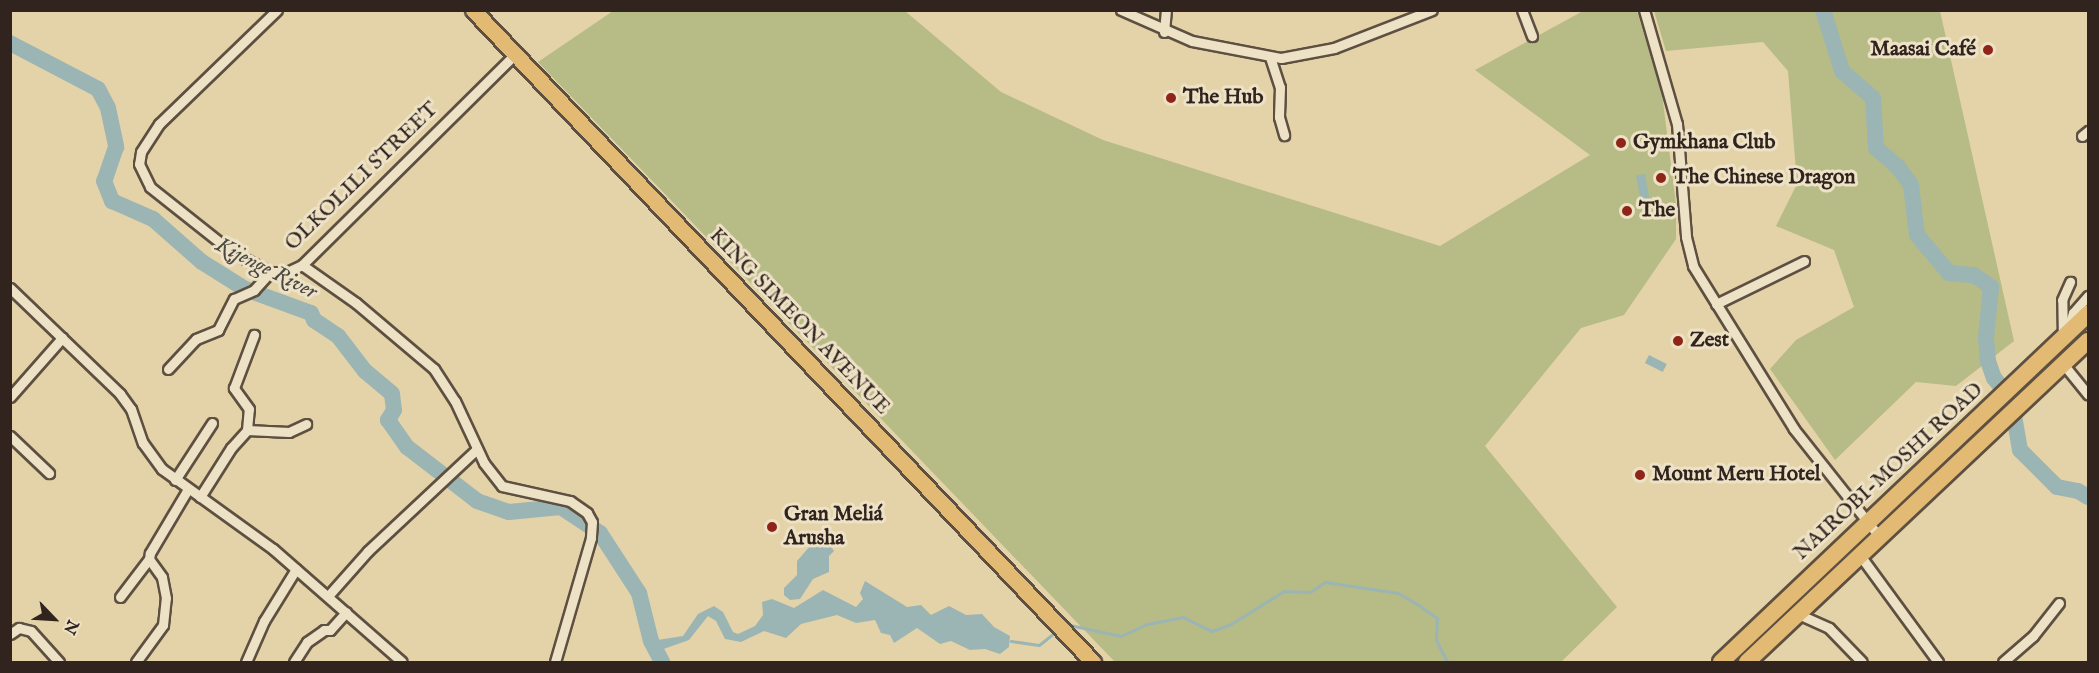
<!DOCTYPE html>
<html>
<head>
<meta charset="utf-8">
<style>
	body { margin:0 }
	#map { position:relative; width:2099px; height:673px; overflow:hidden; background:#e4d3a8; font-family:"IM FELL English",serif }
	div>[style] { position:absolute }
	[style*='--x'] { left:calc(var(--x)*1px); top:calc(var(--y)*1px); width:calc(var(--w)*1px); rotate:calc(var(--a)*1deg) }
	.green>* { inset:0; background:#b7bb85 }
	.water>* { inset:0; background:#9bb5b4; transform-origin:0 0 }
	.stream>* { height:3px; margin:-1.5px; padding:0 1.5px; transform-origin:1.5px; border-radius:1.5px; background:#9bb5b4 }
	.river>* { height:16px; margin:-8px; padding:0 8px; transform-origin:8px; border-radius:8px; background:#9bb5b4 }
	.roads { filter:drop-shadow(2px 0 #5e5041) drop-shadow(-2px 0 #5e5041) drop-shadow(0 2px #5e5041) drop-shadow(0 -2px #5e5041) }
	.street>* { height:9px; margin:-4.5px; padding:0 4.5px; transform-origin:4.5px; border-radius:4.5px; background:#ede2c6 }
	.primary>* { height:15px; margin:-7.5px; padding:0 7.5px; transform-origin:7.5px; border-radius:7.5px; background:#e2ba74 }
	.highway>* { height:16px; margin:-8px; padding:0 8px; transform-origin:8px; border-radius:8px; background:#e2ba74 }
	.dots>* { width:16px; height:16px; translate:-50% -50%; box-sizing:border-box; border:3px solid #ede2c6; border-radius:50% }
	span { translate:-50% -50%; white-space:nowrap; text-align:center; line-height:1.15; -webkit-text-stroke:6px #ede2c6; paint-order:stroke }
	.poi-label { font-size:21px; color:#31241f; font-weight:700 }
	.right { translate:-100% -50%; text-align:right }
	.left { translate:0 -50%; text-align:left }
	.street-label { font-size:21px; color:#31241f }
	.water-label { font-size:22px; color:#4c4844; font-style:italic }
	.frame { position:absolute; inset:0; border:12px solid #31241f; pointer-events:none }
	.north { position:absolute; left:24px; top:589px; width:60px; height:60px; -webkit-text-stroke:4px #ede2c6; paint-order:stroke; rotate:115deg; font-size:16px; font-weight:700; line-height:24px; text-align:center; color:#31241f }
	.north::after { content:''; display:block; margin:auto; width:21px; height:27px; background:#31241f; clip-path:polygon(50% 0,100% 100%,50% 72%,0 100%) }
</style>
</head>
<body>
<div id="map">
	<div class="green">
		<div style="clip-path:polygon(613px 11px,905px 11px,1001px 92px,1103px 140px,1440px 246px,1590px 155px,1475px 70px,1583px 11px,1637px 11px,1662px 94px,1676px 204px,1676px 239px,1624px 315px,1581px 328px,1485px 446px,1617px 607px,1561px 662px,1115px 662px,538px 62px)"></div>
		<div style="clip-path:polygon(1654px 11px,1940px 11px,2014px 341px,1956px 386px,1916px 382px,1835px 460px,1770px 369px,1796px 340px,1854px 307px,1834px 250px,1776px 226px,1797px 184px,1788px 71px,1763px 42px,1666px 51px)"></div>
	</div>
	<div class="water">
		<div style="left:1645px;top:174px;width:35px;height:9px;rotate:80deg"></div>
		<div style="left:1649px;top:355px;width:20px;height:9px;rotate:27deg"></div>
		<div style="clip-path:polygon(816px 539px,829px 544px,834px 551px,829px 556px,829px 572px,813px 579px,800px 599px,790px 600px,784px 595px,784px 588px,797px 575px,797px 561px)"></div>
		<div style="clip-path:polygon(865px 581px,907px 607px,921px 605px,931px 615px,949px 606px,966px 615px,982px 614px,994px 627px,1010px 636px,1009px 647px,1000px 654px,985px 649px,970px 650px,951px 641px,940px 644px,917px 628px,894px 643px,890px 635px,881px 633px,875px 620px,856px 623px,837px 615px,801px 624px,786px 638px,764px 631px,741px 642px,725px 639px,716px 621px,708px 616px,689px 640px,658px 651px,651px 641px,683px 636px,698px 614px,714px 606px,723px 612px,733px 632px,738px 634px,755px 626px,763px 615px,762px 602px,772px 599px,794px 608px,823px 590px,856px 607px,863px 599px,860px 593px)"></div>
	</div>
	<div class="stream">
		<div style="--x:1065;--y:624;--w:57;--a:12.1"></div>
		<div style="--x:1121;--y:636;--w:29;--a:-25"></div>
		<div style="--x:1147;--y:624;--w:37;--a:-11"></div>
		<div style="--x:1183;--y:617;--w:32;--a:26"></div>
		<div style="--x:1212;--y:631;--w:20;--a:-20"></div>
		<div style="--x:1231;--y:624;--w:62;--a:-31.9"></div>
		<div style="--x:1284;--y:591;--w:26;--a:2"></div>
		<div style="--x:1310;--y:592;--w:18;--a:-34"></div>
		<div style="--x:1325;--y:582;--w:74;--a:8.6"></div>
		<div style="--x:1398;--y:593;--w:22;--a:30"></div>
		<div style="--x:1417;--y:604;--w:24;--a:35"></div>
		<div style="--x:1437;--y:618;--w:22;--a:93"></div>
		<div style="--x:1436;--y:640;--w:25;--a:63"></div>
		<div style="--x:1011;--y:641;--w:28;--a:8"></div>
		<div style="--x:1039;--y:645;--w:19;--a:-39"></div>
	</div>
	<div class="river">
		<div style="--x:1823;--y:10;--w:64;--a:72.7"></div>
		<div style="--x:1842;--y:71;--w:41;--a:41.1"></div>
		<div style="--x:1873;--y:98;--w:50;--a:86.6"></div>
		<div style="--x:1876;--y:148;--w:29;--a:41"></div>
		<div style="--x:1898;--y:167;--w:22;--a:54"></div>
		<div style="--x:1911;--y:185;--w:50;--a:83.2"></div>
		<div style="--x:1917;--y:235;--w:50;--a:49.9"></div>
		<div style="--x:1949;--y:273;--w:25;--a:5"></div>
		<div style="--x:1974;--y:275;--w:21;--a:35"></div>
		<div style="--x:1991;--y:287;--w:51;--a:95.6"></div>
		<div style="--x:1986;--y:338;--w:23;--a:85"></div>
		<div style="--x:1988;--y:361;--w:18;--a:71"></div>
		<div style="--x:1994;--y:378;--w:26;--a:50"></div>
		<div style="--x:2011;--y:398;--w:53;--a:80.2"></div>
		<div style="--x:2020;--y:450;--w:52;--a:45"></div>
		<div style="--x:2057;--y:487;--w:21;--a:11"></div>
		<div style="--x:2078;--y:491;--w:12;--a:31"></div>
		<div style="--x:10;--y:43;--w:99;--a:27.6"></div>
		<div style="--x:98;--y:89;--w:21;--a:62"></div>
		<div style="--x:108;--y:108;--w:40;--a:78"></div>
		<div style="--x:116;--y:147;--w:36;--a:109"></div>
		<div style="--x:104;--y:181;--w:22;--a:68"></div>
		<div style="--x:112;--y:201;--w:45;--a:23.7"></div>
		<div style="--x:153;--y:219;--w:65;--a:41.3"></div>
		<div style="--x:202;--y:262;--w:51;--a:32.1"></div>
		<div style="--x:245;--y:289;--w:70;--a:20"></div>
		<div style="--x:311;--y:313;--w:8;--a:67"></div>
		<div style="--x:314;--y:320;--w:29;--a:34"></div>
		<div style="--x:338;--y:336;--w:44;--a:52.4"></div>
		<div style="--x:365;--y:371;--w:35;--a:40"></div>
		<div style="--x:392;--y:394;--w:16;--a:83"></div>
		<div style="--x:394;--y:410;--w:12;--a:121"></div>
		<div style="--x:388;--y:420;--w:33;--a:55"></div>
		<div style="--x:407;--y:447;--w:88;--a:37.6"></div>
		<div style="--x:477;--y:501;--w:34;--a:19"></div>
		<div style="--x:509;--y:512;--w:52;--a:-5.5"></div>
		<div style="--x:561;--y:507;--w:47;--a:33.7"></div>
		<div style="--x:600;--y:533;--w:72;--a:57"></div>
		<div style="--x:639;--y:593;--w:49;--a:76"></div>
		<div style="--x:651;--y:641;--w:24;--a:62"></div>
	</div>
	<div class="roads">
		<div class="street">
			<div style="--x:277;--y:10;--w:164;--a:136"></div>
			<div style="--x:159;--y:124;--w:33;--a:123"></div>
			<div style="--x:141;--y:152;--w:12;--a:99"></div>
			<div style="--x:139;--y:164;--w:25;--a:64"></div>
			<div style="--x:150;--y:187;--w:105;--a:38.4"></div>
			<div style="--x:232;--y:252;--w:43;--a:27.8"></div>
			<div style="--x:270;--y:272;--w:17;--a:0"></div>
			<div style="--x:287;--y:272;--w:17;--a:-25"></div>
			<div style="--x:302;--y:265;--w:300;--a:-44.7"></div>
			<div style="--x:1121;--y:10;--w:77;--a:23.6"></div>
			<div style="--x:1192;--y:41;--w:91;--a:10.8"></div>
			<div style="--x:1281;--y:58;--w:54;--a:-10.7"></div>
			<div style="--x:1334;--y:48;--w:105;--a:-21.2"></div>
			<div style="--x:1522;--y:10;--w:28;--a:69"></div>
			<div style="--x:1644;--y:10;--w:119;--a:73.9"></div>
			<div style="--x:1677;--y:124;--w:113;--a:85.4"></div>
			<div style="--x:1686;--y:237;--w:30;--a:76"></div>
			<div style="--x:1693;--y:266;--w:192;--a:58.2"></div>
			<div style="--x:1794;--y:429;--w:135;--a:51.6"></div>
			<div style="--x:1164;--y:32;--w:22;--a:-85"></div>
			<div style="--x:1270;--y:57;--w:32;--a:72"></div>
			<div style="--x:1280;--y:87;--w:30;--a:92"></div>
			<div style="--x:1279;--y:117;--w:19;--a:74"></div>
			<div style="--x:2082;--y:136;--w:8;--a:-40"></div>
			<div style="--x:302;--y:265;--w:66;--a:35.1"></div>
			<div style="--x:356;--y:303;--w:102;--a:40.2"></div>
			<div style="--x:434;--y:369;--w:38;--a:57"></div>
			<div style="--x:455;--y:401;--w:68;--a:64.9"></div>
			<div style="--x:484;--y:463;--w:29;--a:52"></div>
			<div style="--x:502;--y:486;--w:70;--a:12.4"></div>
			<div style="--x:570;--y:501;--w:21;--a:35"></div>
			<div style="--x:587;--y:513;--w:10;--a:61"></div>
			<div style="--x:592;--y:522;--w:16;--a:94"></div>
			<div style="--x:591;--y:538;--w:129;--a:106.2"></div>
			<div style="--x:10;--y:288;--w:153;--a:43.9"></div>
			<div style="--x:120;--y:394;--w:19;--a:54"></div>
			<div style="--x:131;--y:409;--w:36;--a:71"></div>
			<div style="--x:143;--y:443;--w:32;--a:54"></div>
			<div style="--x:162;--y:469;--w:137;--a:35.8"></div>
			<div style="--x:273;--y:549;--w:171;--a:41.2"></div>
			<div style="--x:1716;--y:304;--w:98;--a:-26"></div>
			<div style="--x:2068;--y:329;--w:17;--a:-73"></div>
			<div style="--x:2073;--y:313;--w:23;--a:-49"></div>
			<div style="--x:2063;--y:339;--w:39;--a:-91"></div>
			<div style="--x:2062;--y:300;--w:20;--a:-66"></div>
			<div style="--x:2064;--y:365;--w:38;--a:51"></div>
			<div style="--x:168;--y:369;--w:41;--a:-47"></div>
			<div style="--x:196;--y:339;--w:24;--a:-22"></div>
			<div style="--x:218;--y:330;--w:35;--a:-63"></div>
			<div style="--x:234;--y:299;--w:22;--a:-24"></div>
			<div style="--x:254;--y:290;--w:24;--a:-48"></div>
			<div style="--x:10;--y:397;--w:79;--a:-48.6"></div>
			<div style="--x:247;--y:430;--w:21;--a:-85"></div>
			<div style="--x:249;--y:409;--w:26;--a:-126"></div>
			<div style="--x:234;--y:388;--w:57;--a:-69.3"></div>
			<div style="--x:10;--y:436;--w:54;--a:43.5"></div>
			<div style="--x:175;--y:480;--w:68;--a:-57"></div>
			<div style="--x:200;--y:497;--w:58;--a:-57.7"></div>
			<div style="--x:231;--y:448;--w:24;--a:-48"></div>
			<div style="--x:247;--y:430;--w:42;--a:2.7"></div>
			<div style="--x:289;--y:432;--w:19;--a:-25"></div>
			<div style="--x:1859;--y:554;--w:134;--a:53.8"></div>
			<div style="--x:328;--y:596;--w:60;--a:-48.4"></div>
			<div style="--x:368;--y:551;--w:148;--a:-43.1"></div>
			<div style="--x:120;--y:597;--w:48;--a:-52.7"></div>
			<div style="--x:1798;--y:614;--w:34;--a:24"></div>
			<div style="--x:1829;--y:628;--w:47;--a:45.9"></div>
			<div style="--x:10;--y:634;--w:11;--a:-34"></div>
			<div style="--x:19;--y:628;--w:12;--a:14"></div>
			<div style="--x:31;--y:631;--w:42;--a:47.9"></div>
			<div style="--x:136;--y:662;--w:46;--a:-53.9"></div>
			<div style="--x:163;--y:625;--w:27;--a:-84"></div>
			<div style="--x:166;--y:598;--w:21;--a:-101"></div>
			<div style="--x:162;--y:577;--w:22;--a:-126"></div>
			<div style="--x:149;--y:559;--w:6;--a:-81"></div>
			<div style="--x:150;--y:553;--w:74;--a:-59.3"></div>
			<div style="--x:246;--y:662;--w:45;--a:-66.3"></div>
			<div style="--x:264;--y:621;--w:61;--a:-58.4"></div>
			<div style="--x:294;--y:662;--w:24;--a:-57"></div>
			<div style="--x:307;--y:642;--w:21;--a:-35"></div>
			<div style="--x:324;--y:630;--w:6;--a:0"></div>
			<div style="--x:330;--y:630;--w:24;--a:-48"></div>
			<div style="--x:2003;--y:662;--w:40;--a:-41"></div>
			<div style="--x:2033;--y:636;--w:42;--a:-51.8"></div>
		</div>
		<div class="primary">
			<div style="--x:473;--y:10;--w:900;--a:46.44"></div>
		</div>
		<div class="highway">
			<div style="--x:1721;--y:662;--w:506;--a:-43.48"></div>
			<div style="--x:1747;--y:662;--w:468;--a:-43.3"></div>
		</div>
	</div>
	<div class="dots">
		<div style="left:1988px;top:50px;background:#8f2418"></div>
		<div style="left:1171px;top:98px;background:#8f2418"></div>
		<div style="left:1621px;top:143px;background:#8f2418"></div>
		<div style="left:1661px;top:178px;background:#8f2418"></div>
		<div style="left:1627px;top:211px;background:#8f2418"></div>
		<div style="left:1678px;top:341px;background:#8f2418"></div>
		<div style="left:1640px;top:475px;background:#8f2418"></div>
		<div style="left:772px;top:527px;background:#8f2418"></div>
	</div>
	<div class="poi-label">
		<span class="right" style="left:1976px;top:50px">Maasai Café</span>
		<span class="left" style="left:1183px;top:98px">The Hub</span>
		<span class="left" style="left:1633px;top:143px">Gymkhana Club</span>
		<span class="left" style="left:1673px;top:178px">The Chinese Dragon</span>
		<span class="left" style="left:1639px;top:211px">The</span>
		<span class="left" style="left:1690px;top:341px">Zest</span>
		<span class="left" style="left:1652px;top:475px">Mount Meru Hotel</span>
		<span class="left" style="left:784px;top:527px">Gran Meliá<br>Arusha</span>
	</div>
	<div class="street-label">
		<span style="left:362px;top:177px;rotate:-44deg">OLKOLILI STREET</span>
		<span style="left:799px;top:322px;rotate:46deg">KING SIMEON AVENUE</span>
		<span style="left:1889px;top:472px;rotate:-43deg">NAIROBI-MOSHI ROAD</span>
	</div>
	<div class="water-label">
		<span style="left:266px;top:269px;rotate:27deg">Kijenge River</span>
	</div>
	<div class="frame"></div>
	<div class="north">N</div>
</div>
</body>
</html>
